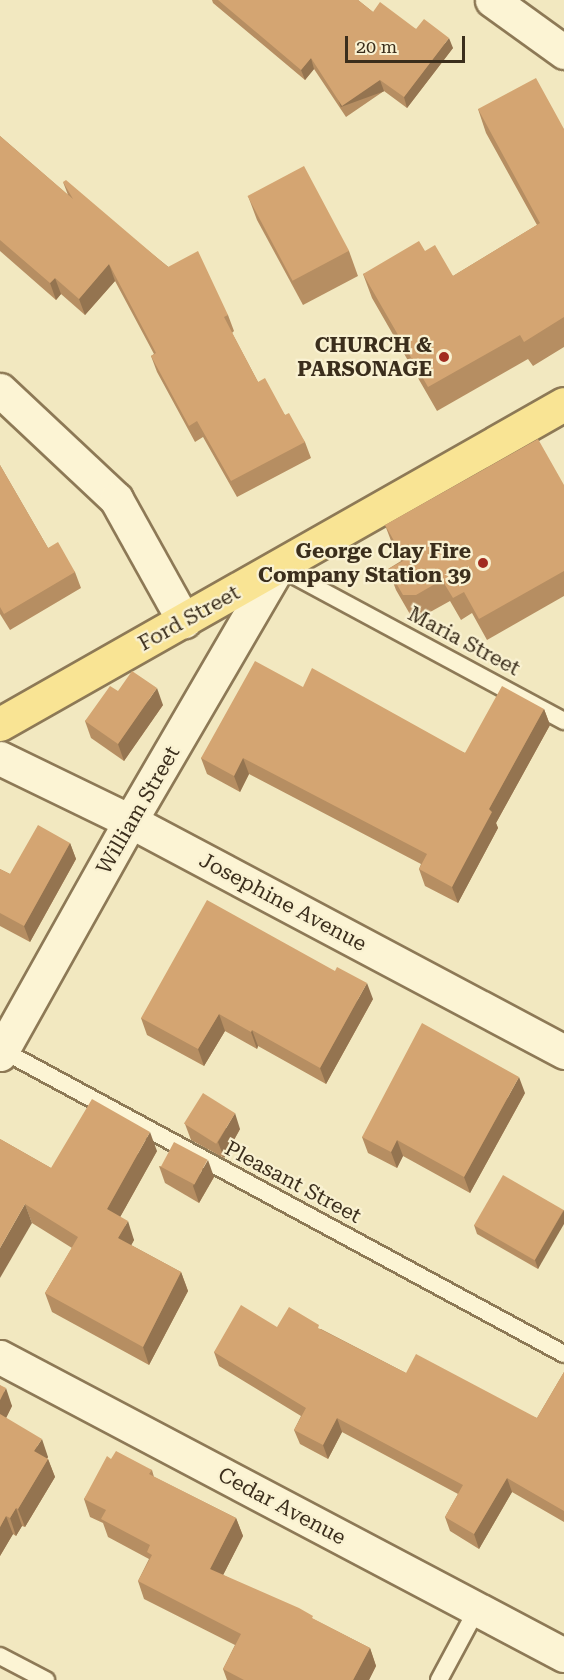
<!DOCTYPE html>
<html>
<head>
<meta charset="utf-8">
<style>
	body { margin:0 }
	#map { position:relative; width:564px; height:1680px; overflow:hidden; background:#f2e8c0; font-family:"Roboto Serif",serif }
	div>[style] { position:absolute }
	[style*='--x'] { left:calc(var(--x)*1px); top:calc(var(--y)*1px); width:calc(var(--w)*1px); rotate:calc(var(--a)*1deg) }
	.roads { filter:drop-shadow(2px 0 #8d7956) drop-shadow(-2px 0 #8d7956) drop-shadow(0 2px #8d7956) drop-shadow(0 -2px #8d7956) }
	.service>* { height:16px; margin:-8px; padding:0 8px; transform-origin:8px; border-radius:8px; background:#fcf4d4 }
	.minor>* { height:33px; margin:-16.5px; padding:0 16.5px; transform-origin:16.5px; border-radius:16.5px; background:#fcf4d4 }
	.primary>* { height:33px; margin:-16.5px; padding:0 16.5px; transform-origin:16.5px; border-radius:16.5px; background:#f9e494 }
	.wall>* { inset:0; background:#b68e62 }
	.shaded-wall>* { inset:0; background:#947450; transform-origin:0 0 }
	.building>* { inset:0; background:#d4a572; transform-origin:0 0 }
	.dots>* { width:16px; height:16px; translate:-50% -50%; box-sizing:border-box; border:3px solid #f9f1d1; border-radius:50% }
	span { translate:-50% -50%; white-space:nowrap; text-align:center; line-height:1.15; -webkit-text-stroke:4.5px #f9f1d1; paint-order:stroke }
	.poi-label { font-size:21px; color:#3b2e1c; font-weight:700 }
	.right { translate:-100% -50%; text-align:right }
	.street-label { font-size:21px; color:#3b2e1c }
	.scale { position:absolute; left:345px; top:36px; width:120px; height:27px; box-sizing:border-box; border:3px solid #3b2e1c; border-top:0; padding-left:8px; font-size:18px; line-height:21px; white-space:nowrap; color:#3b2e1c; -webkit-text-stroke:4px #f9f1d1; paint-order:stroke }
</style>
</head>
<body>
<div id="map">
	<div class="roads">
		<div class="service">
			<div style="--x:278;--y:567;--w:325;--a:28.3"></div>
			<div style="--x:0;--y:1049;--w:641;--a:28.4"></div>
			<div style="--x:0;--y:1656;--w:52;--a:27.6"></div>
			<div style="--x:439;--y:1680;--w:81;--a:-61.8"></div>
		</div>
		<div class="minor">
			<div style="--x:492;--y:0;--w:89;--a:35.8"></div>
			<div style="--x:0;--y:390;--w:159;--a:43.2"></div>
			<div style="--x:116;--y:499;--w:140;--a:60.9"></div>
			<div style="--x:0;--y:758;--w:144;--a:25.9"></div>
			<div style="--x:130;--y:821;--w:492;--a:28"></div>
			<div style="--x:0;--y:1054;--w:267;--a:-60.8"></div>
			<div style="--x:130;--y:821;--w:294;--a:-59.8"></div>
			<div style="--x:0;--y:1357;--w:638;--a:27.85"></div>
		</div>
		<div class="primary">
			<div style="--x:0;--y:724;--w:648;--a:-29.57"></div>
		</div>
	</div>
	<div class="wall">
		<div style="clip-path:polygon(212px 0,358px 0,373px 12px,416px 29px,453px 48px,407px 108px,384px 91px,346px 117px,314px 69px,305px 80px,213px 3px)"></div>
		<div style="clip-path:polygon(478px 109px,564px 129px,564px 347px,533px 366px,528px 359px,437px 411px,372px 298px,363px 274px,425px 251px,453px 276px,537px 225px,486px 133px)"></div>
		<div style="clip-path:polygon(0 136px,68px 195px,63px 182px,228px 315px,234px 331px,232px 333px,258px 382px,285px 415px,305px 442px,311px 458px,237px 497px,203px 437px,195px 442px,157px 372px,151px 356px,154px 354px,115px 281px,85px 315px,61px 294px,56px 300px,0 251px)"></div>
		<div style="clip-path:polygon(248px 196px,349px 251px,358px 276px,303px 305px,257px 220px)"></div>
		<div style="clip-path:polygon(0 465px,48px 548px,75px 572px,81px 588px,10px 630px,0 614px)"></div>
		<div style="clip-path:polygon(564px 485px,564px 596px,487px 640px,472px 613px,461px 620px,450px 601px,423px 616px,411px 616px,396px 590px,388px 569px,401px 561px,393px 546px,385px 525px)"></div>
		<div style="clip-path:polygon(303px 687px,465px 753px,544px 709px,550px 725px,496px 823px,498px 828px,458px 903px,425px 886px,419px 869px,421px 864px,249px 774px,240px 792px,207px 774px,201px 758px)"></div>
		<div style="clip-path:polygon(118px 691px,163px 705px,124px 761px,91px 738px,85px 721px)"></div>
		<div style="clip-path:polygon(70px 843px,76px 859px,30px 942px,0 926px,0 869px,10px 874px)"></div>
		<div style="clip-path:polygon(373px 999px,326px 1084px,258px 1046px,257px 1049px,225px 1031px,204px 1066px,147px 1035px,141px 1018px)"></div>
		<div style="clip-path:polygon(525px 1093px,470px 1193px,403px 1156px,397px 1168px,368px 1153px,362px 1137px)"></div>
		<div style="clip-path:polygon(185px 1124px,240px 1129px,224px 1158px,191px 1140px)"></div>
		<div style="clip-path:polygon(0 1139px,51px 1168px,157px 1151px,120px 1217px,134px 1240px,131px 1245px,181px 1272px,188px 1291px,149px 1365px,52px 1312px,45px 1293px,72px 1248px,32px 1223px)"></div>
		<div style="clip-path:polygon(159px 1166px,214px 1177px,199px 1203px,165px 1183px)"></div>
		<div style="clip-path:polygon(564px 1210px,538px 1269px,477px 1234px,474px 1225px)"></div>
		<div style="clip-path:polygon(277px 1327px,321px 1329px,406px 1373px,537px 1418px,564px 1372px,564px 1522px,512px 1492px,479px 1549px,450px 1531px,445px 1517px,458px 1494px,342px 1432px,328px 1459px,300px 1444px,294px 1430px,301px 1416px,219px 1366px,214px 1352px)"></div>
		<div style="clip-path:polygon(0 1385px,12px 1406px,6px 1418px,48px 1457px,47px 1459px,48px 1459px,55px 1477px,25px 1527px,22px 1526px,16px 1536px,13px 1534px,0 1556px)"></div>
		<div style="clip-path:polygon(111px 1459px,152px 1470px,154px 1477px,236px 1518px,243px 1536px,223px 1575px,315px 1620px,370px 1648px,376px 1666px,369px 1680px,227px 1680px,223px 1669px,235px 1645px,144px 1599px,138px 1581px,149px 1559px,108px 1537px,103px 1523px,90px 1517px,84px 1499px)"></div>
	</div>
	<div class="shaded-wall">
		<div style="clip-path:polygon(449px 38px,453px 48px,407px 108px,404px 97px)"></div>
		<div style="clip-path:polygon(311px 58px,314px 69px,305px 80px,301px 70px)"></div>
		<div style="left:380px;top:80px;width:12px;height:46px;rotate:70deg"></div>
		<div style="clip-path:polygon(109px 264px,115px 281px,85px 315px,79px 299px)"></div>
		<div style="clip-path:polygon(55px 278px,61px 294px,56px 300px,50px 283px)"></div>
		<div style="clip-path:polygon(157px 688px,163px 705px,124px 761px,118px 744px)"></div>
		<div style="clip-path:polygon(544px 709px,550px 725px,496px 823px,498px 828px,458px 903px,452px 887px,489px 809px)"></div>
		<div style="clip-path:polygon(243px 758px,249px 774px,240px 792px,234px 776px)"></div>
		<div style="clip-path:polygon(70px 843px,76px 859px,30px 942px,24px 926px)"></div>
		<div style="clip-path:polygon(367px 983px,373px 999px,326px 1084px,320px 1068px)"></div>
		<div style="clip-path:polygon(219px 1014px,225px 1031px,204px 1066px,198px 1049px)"></div>
		<div style="clip-path:polygon(252px 1030px,258px 1046px,257px 1049px,251px 1032px)"></div>
		<div style="clip-path:polygon(519px 1077px,525px 1093px,470px 1193px,464px 1177px)"></div>
		<div style="clip-path:polygon(235px 1113px,240px 1129px,224px 1158px,218px 1142px)"></div>
		<div style="clip-path:polygon(150px 1132px,157px 1151px,114px 1228px,107px 1209px)"></div>
		<div style="clip-path:polygon(397px 1140px,403px 1156px,397px 1168px,391px 1152px)"></div>
		<div style="clip-path:polygon(208px 1160px,214px 1177px,199px 1203px,193px 1186px)"></div>
		<div style="clip-path:polygon(25px 1204px,32px 1223px,0 1278px,0 1248px)"></div>
		<div style="clip-path:polygon(564px 1210px,564px 1224px,538px 1269px,535px 1260px)"></div>
		<div style="clip-path:polygon(128px 1221px,134px 1240px,125px 1257px,118px 1238px)"></div>
		<div style="clip-path:polygon(181px 1272px,188px 1291px,149px 1365px,143px 1347px)"></div>
		<div style="clip-path:polygon(6px 1388px,12px 1406px,1px 1428px,0 1425px,0 1400px)"></div>
		<div style="clip-path:polygon(337px 1418px,342px 1432px,328px 1459px,323px 1445px)"></div>
		<div style="clip-path:polygon(42px 1439px,48px 1457px,41px 1468px,34px 1451px)"></div>
		<div style="clip-path:polygon(48px 1459px,55px 1477px,25px 1527px,18px 1509px)"></div>
		<div style="clip-path:polygon(507px 1478px,512px 1492px,479px 1549px,474px 1534px)"></div>
		<div style="clip-path:polygon(16px 1508px,22px 1526px,16px 1536px,10px 1518px)"></div>
		<div style="clip-path:polygon(6px 1516px,13px 1534px,0 1556px,0 1527px)"></div>
		<div style="clip-path:polygon(236px 1518px,243px 1536px,217px 1587px,210px 1569px)"></div>
		<div style="clip-path:polygon(370px 1648px,376px 1666px,369px 1680px,353px 1680px)"></div>
	</div>
	<div class="building">
		<div style="clip-path:polygon(218px 0,358px 0,373px 12px,380px 2px,416px 29px,424px 19px,449px 38px,404px 97px,380px 80px,342px 106px,311px 58px,301px 70px)"></div>
		<div style="clip-path:polygon(536px 78px,564px 129px,564px 317px,524px 342px,520px 335px,428px 387px,363px 274px,419px 241px,425px 251px,435px 245px,453px 276px,540px 223px,478px 109px)"></div>
		<div style="clip-path:polygon(0 136px,73px 199px,63px 182px,66px 180px,168px 267px,198px 251px,228px 315px,224px 317px,258px 382px,265px 378px,285px 415px,289px 413px,305px 442px,231px 481px,197px 421px,189px 426px,151px 356px,156px 353px,109px 264px,79px 299px,55px 278px,50px 283px,0 240px)"></div>
		<div style="left:304px;top:166px;width:96px;height:64px;rotate:62deg"></div>
		<div style="clip-path:polygon(538px 439px,564px 485px,564px 571px,479px 619px,464px 592px,453px 598px,442px 580px,416px 595px,403px 595px,388px 569px,405px 560px,385px 525px)"></div>
		<div style="clip-path:polygon(0 465px,48px 548px,58px 542px,75px 572px,4px 614px,0 607px)"></div>
		<div style="clip-path:polygon(255px 661px,303px 687px,312px 668px,465px 753px,502px 686px,544px 709px,489px 809px,492px 812px,452px 887px,419px 869px,427px 854px,243px 758px,234px 776px,201px 758px)"></div>
		<div style="clip-path:polygon(132px 671px,157px 688px,118px 744px,85px 721px,110px 686px,118px 691px)"></div>
		<div style="clip-path:polygon(38px 825px,70px 843px,24px 926px,0 913px,0 869px,10px 874px)"></div>
		<div style="clip-path:polygon(207px 900px,335px 971px,337px 967px,367px 983px,320px 1068px,252px 1030px,251px 1032px,219px 1014px,198px 1049px,141px 1018px)"></div>
		<div style="clip-path:polygon(422px 1023px,519px 1077px,464px 1177px,397px 1140px,391px 1152px,362px 1137px)"></div>
		<div style="left:203px;top:1093px;width:38px;height:36px;rotate:32deg"></div>
		<div style="clip-path:polygon(92px 1099px,150px 1132px,107px 1209px,128px 1221px,118px 1238px,181px 1272px,143px 1347px,45px 1293px,78px 1237px,25px 1204px,0 1248px,0 1139px,51px 1168px)"></div>
		<div style="left:174px;top:1142px;width:38px;height:28px;rotate:28deg"></div>
		<div style="left:503px;top:1175px;width:70px;height:58px;rotate:30deg"></div>
		<div style="clip-path:polygon(241px 1305px,277px 1327px,289px 1307px,319px 1325px,318px 1328px,406px 1373px,416px 1354px,537px 1418px,564px 1372px,564px 1511px,507px 1478px,474px 1534px,445px 1517px,463px 1485px,337px 1418px,323px 1445px,294px 1430px,306px 1408px,214px 1352px)"></div>
		<div style="clip-path:polygon(0 1385px,6px 1388px,0 1400px)"></div>
		<div style="clip-path:polygon(0 1414px,42px 1439px,34px 1451px,48px 1459px,18px 1509px,16px 1508px,10px 1518px,6px 1516px,0 1527px)"></div>
		<div style="clip-path:polygon(116px 1451px,152px 1470px,149px 1474px,236px 1518px,210px 1569px,299px 1608px,313px 1616px,312px 1618px,370px 1648px,353px 1680px,244px 1680px,223px 1669px,241px 1634px,138px 1581px,152px 1555px,147px 1552px,150px 1545px,101px 1519px,106px 1510px,84px 1499px,107px 1456px,111px 1459px)"></div>
	</div>
	<div class="dots">
		<div style="left:444px;top:357px;background:#a22c20"></div>
		<div style="left:483px;top:563px;background:#a22c20"></div>
	</div>
	<div class="poi-label">
		<span class="right" style="left:432px;top:357px">CHURCH &amp;<br>PARSONAGE</span>
		<span class="right" style="left:471px;top:563px">George Clay Fire<br>Company Station 39</span>
	</div>
	<div class="street-label">
		<span style="left:189px;top:618px;rotate:-29deg">Ford Street</span>
		<span style="left:464px;top:641px;rotate:28deg">Maria Street</span>
		<span style="left:138px;top:810px;rotate:-60deg">William Street</span>
		<span style="left:283px;top:902px;rotate:28deg">Josephine Avenue</span>
		<span style="left:293px;top:1182px;rotate:28deg">Pleasant Street</span>
		<span style="left:282px;top:1506px;rotate:28deg">Cedar Avenue</span>
	</div>
	<div class="scale">20 m</div>
</div>
</body>
</html>
